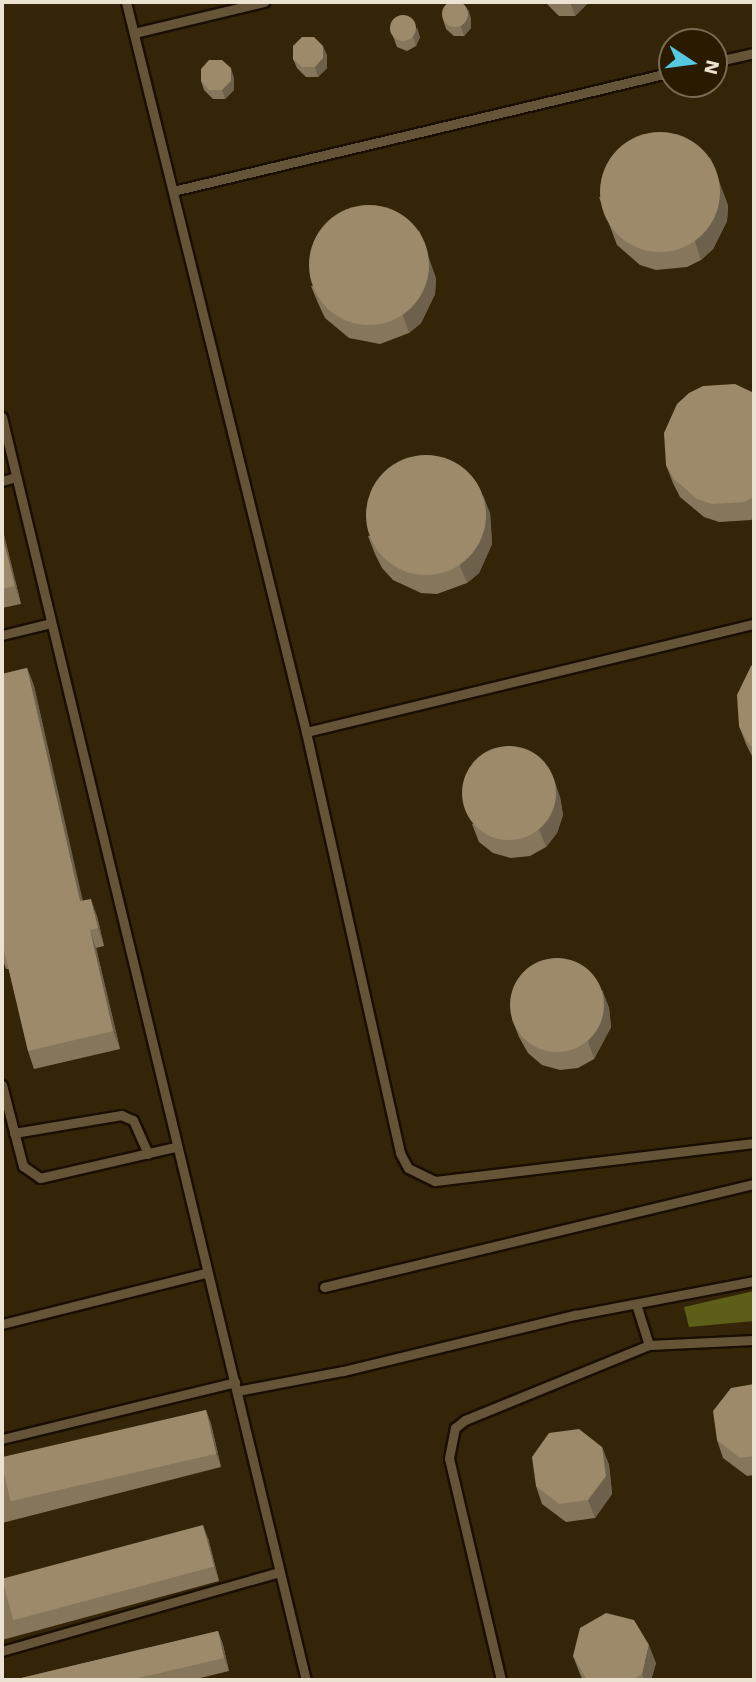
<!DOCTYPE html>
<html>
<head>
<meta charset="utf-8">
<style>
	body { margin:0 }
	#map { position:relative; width:756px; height:1682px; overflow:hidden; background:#342508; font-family:"Work Sans",sans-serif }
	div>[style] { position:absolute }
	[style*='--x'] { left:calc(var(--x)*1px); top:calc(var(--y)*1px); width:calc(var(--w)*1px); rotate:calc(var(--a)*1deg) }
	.forest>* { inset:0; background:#5d5f18 }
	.roads { filter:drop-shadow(2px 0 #190e00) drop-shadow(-2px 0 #190e00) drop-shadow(0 2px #190e00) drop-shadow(0 -2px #190e00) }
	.service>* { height:9px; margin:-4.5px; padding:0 4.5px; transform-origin:4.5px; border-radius:4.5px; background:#665438 }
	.wall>* { inset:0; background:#86775c }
	.shaded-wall>* { inset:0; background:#6d614b }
	.building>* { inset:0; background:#9c8a6b; transform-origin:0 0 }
	.round { border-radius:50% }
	span { translate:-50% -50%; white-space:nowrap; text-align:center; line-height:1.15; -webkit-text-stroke:7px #2a1b00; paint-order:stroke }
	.frame { position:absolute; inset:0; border:4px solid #ece2d2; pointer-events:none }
	.north { position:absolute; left:658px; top:28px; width:70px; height:70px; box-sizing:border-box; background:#2a1b00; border:2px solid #786b54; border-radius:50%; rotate:103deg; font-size:19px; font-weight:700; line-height:28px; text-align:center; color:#ece2d2 }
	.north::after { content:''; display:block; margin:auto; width:24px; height:32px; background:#56c9e1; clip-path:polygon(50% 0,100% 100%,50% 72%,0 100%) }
</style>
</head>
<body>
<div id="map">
	<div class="forest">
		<div style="clip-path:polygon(754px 1291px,754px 1321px,689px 1327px,684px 1307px)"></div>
	</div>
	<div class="roads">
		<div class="service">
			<div style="--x:126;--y:2;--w:752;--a:76.15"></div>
			<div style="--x:306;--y:732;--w:431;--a:77.4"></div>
			<div style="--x:400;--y:1153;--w:17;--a:62"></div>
			<div style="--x:408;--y:1168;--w:30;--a:26"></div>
			<div style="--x:435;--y:1181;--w:321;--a:-6.8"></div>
			<div style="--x:134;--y:33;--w:134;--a:-13.4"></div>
			<div style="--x:714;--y:62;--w:41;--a:-12.7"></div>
			<div style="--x:173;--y:191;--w:513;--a:-13.41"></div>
			<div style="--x:2;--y:417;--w:1299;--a:76.47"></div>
			<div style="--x:2;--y:481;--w:15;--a:-16"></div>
			<div style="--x:2;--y:635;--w:50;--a:-13.8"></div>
			<div style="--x:306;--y:732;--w:461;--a:-13.6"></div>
			<div style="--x:2;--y:1085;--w:84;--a:75.5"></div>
			<div style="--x:23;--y:1166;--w:21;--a:35"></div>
			<div style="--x:40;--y:1178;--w:139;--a:-12.9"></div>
			<div style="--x:14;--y:1133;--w:109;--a:-9.5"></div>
			<div style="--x:121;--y:1115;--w:13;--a:23"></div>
			<div style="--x:133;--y:1120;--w:37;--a:66"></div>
			<div style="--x:324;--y:1287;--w:442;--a:-13.5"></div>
			<div style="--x:636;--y:1304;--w:43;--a:72.4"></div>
			<div style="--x:2;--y:1324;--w:209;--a:-14.1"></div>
			<div style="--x:237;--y:1391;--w:108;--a:-10.7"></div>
			<div style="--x:343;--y:1371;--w:239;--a:-13.6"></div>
			<div style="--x:575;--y:1315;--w:182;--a:-10.8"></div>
			<div style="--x:2;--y:1439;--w:240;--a:-13.7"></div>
			<div style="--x:2;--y:1651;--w:288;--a:-15.9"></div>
			<div style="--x:501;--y:1680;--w:228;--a:-103.2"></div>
			<div style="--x:449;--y:1458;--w:31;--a:-79"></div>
			<div style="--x:455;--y:1428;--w:13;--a:-39"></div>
			<div style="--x:465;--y:1420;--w:199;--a:-22.2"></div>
			<div style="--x:649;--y:1345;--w:105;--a:-2.7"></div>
		</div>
	</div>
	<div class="wall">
		<div style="clip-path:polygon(547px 2px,587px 2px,587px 4px,575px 16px,559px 16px,548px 5px)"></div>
		<div style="clip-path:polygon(471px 18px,471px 28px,464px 36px,454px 36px,446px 29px,443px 19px)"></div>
		<div style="clip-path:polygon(390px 28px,420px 37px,416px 46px,407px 51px,397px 47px)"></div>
		<div style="clip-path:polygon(327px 55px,327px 68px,318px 77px,306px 77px,297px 68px,293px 59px)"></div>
		<div style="clip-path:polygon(234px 78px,234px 90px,225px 99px,213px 99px,204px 90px,201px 81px)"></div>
		<div style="clip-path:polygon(599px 197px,728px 205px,727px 221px,713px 249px,701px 260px,687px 267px,656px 270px,640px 265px,617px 245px)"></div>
		<div style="clip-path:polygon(436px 278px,435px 294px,421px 323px,409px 333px,380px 344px,349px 338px,325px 318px,318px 303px,311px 286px)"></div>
		<div style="clip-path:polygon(754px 393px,754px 518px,751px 520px,719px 522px,704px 517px,680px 497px,673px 483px,666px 465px)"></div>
		<div style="clip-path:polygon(490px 513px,492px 544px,479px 573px,467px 583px,437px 594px,421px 593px,393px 580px,382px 568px,375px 554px,368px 536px)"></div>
		<div style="clip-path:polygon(2px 527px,21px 604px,2px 608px)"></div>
		<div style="clip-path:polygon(754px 663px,754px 760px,746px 744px,739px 726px)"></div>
		<div style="clip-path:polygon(27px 668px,34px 686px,82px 901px,97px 916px,104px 946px,96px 948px,120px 1049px,34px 1069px,28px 1051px,9px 969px,6px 969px,2px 957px,2px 674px)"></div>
		<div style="clip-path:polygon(560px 797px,563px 815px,557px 833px,546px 847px,530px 856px,511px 858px,493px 853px,479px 842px,472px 824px)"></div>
		<div style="clip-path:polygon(602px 990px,609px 1008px,611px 1027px,594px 1059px,578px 1068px,560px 1070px,542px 1065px,528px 1053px,519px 1037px,512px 1019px)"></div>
		<div style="clip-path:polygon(754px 1384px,754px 1475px,747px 1476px,723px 1458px,717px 1440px)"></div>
		<div style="clip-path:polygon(206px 1410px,211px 1424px,221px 1467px,2px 1523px,2px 1463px)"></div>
		<div style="clip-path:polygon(602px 1447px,609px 1465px,612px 1494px,595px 1518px,566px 1522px,542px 1504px,536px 1486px)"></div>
		<div style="clip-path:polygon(208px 1538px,219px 1581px,2px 1640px,2px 1579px)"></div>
		<div style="clip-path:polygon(218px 1631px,223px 1645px,229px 1671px,192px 1680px,13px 1680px)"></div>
		<div style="clip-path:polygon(573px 1656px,656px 1663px,651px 1680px,583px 1680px,580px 1674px)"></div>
	</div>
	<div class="shaded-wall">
		<div style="clip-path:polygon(570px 2px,587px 2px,587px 4px,575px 16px)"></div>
		<div style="clip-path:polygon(468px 9px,471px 18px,471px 28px,464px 36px,461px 26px)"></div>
		<div style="clip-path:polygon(417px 27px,420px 37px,416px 46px,413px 37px)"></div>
		<div style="clip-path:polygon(323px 46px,327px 55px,327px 68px,318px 77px,315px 67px)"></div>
		<div style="clip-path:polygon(231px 68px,234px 78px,234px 90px,225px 99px,222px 90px)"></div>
		<div style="clip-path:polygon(710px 157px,728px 205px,727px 221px,713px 249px,701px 260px,695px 242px)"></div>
		<div style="clip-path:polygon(419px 230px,436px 278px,435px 294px,421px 323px,409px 333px,403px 315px)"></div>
		<div style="clip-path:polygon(483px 495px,490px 513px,492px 544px,479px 573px,467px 583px,460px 566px)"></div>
		<div style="clip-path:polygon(2px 527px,21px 604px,15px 586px,2px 535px)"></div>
		<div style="clip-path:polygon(27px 668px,34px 686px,87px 919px,80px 901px)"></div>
		<div style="clip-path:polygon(554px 779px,560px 797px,563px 815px,557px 833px,546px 847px,539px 829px)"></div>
		<div style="clip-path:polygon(91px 899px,97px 916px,104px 946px,98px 928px)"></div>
		<div style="clip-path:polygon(90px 930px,96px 948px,120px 1049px,113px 1031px)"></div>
		<div style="clip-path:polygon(602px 990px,609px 1008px,611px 1027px,594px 1059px,588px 1041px)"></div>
		<div style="clip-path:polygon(206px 1410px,211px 1424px,221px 1467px,216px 1454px)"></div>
		<div style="clip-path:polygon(602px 1447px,609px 1465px,612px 1494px,595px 1518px,588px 1500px)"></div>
		<div style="clip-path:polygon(203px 1525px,208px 1538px,219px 1581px,214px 1567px)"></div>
		<div style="clip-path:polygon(218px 1631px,223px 1645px,229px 1671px,224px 1658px)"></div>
		<div style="clip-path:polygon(649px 1645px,656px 1663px,651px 1680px,644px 1680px,642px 1674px)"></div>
	</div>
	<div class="building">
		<div class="round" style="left:442px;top:1px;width:26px;height:26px"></div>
		<div class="round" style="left:390px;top:15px;width:26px;height:26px"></div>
		<div style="clip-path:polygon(302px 37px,314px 37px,323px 46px,323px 58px,315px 67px,302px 67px,293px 59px,293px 46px)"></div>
		<div style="clip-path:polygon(209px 60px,222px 60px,231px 68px,231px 81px,222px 90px,209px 90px,201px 81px,201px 69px)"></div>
		<div class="round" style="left:600px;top:132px;width:120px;height:120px"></div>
		<div class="round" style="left:309px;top:205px;width:120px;height:120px"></div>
		<div style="clip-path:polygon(735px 384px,754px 393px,754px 497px,744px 502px,712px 504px,697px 499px,674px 479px,666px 465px,664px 433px,677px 404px,689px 393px,703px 386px)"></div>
		<div class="round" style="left:366px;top:455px;width:120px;height:120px"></div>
		<div style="clip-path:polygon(2px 535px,15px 586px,2px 589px)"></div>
		<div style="clip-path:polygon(754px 663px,754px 749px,747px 741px,739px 726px,737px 695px,751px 666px)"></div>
		<div style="clip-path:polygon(27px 668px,80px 901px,91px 899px,98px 928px,90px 930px,113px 1031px,28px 1051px,4px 950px,2px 951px,2px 674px)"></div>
		<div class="round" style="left:462px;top:746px;width:94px;height:94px"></div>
		<div class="round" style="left:510px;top:958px;width:94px;height:94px"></div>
		<div style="clip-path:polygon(754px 1384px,754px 1456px,740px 1458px,717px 1440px,713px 1411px,731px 1388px)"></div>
		<div style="left:206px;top:1410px;width:45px;height:211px;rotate:77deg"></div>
		<div style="clip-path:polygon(579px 1429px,602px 1447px,606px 1476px,588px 1500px,559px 1504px,536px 1486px,532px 1457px,549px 1433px)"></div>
		<div style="left:203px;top:1525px;width:43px;height:208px;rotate:75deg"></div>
		<div style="clip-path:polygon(606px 1613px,634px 1620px,649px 1645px,642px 1674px,631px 1680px,587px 1680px,573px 1656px,580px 1628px)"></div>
		<div style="clip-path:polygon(218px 1631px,224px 1658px,130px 1680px,13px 1680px)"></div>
	</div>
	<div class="frame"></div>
	<div class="north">N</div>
</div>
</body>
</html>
